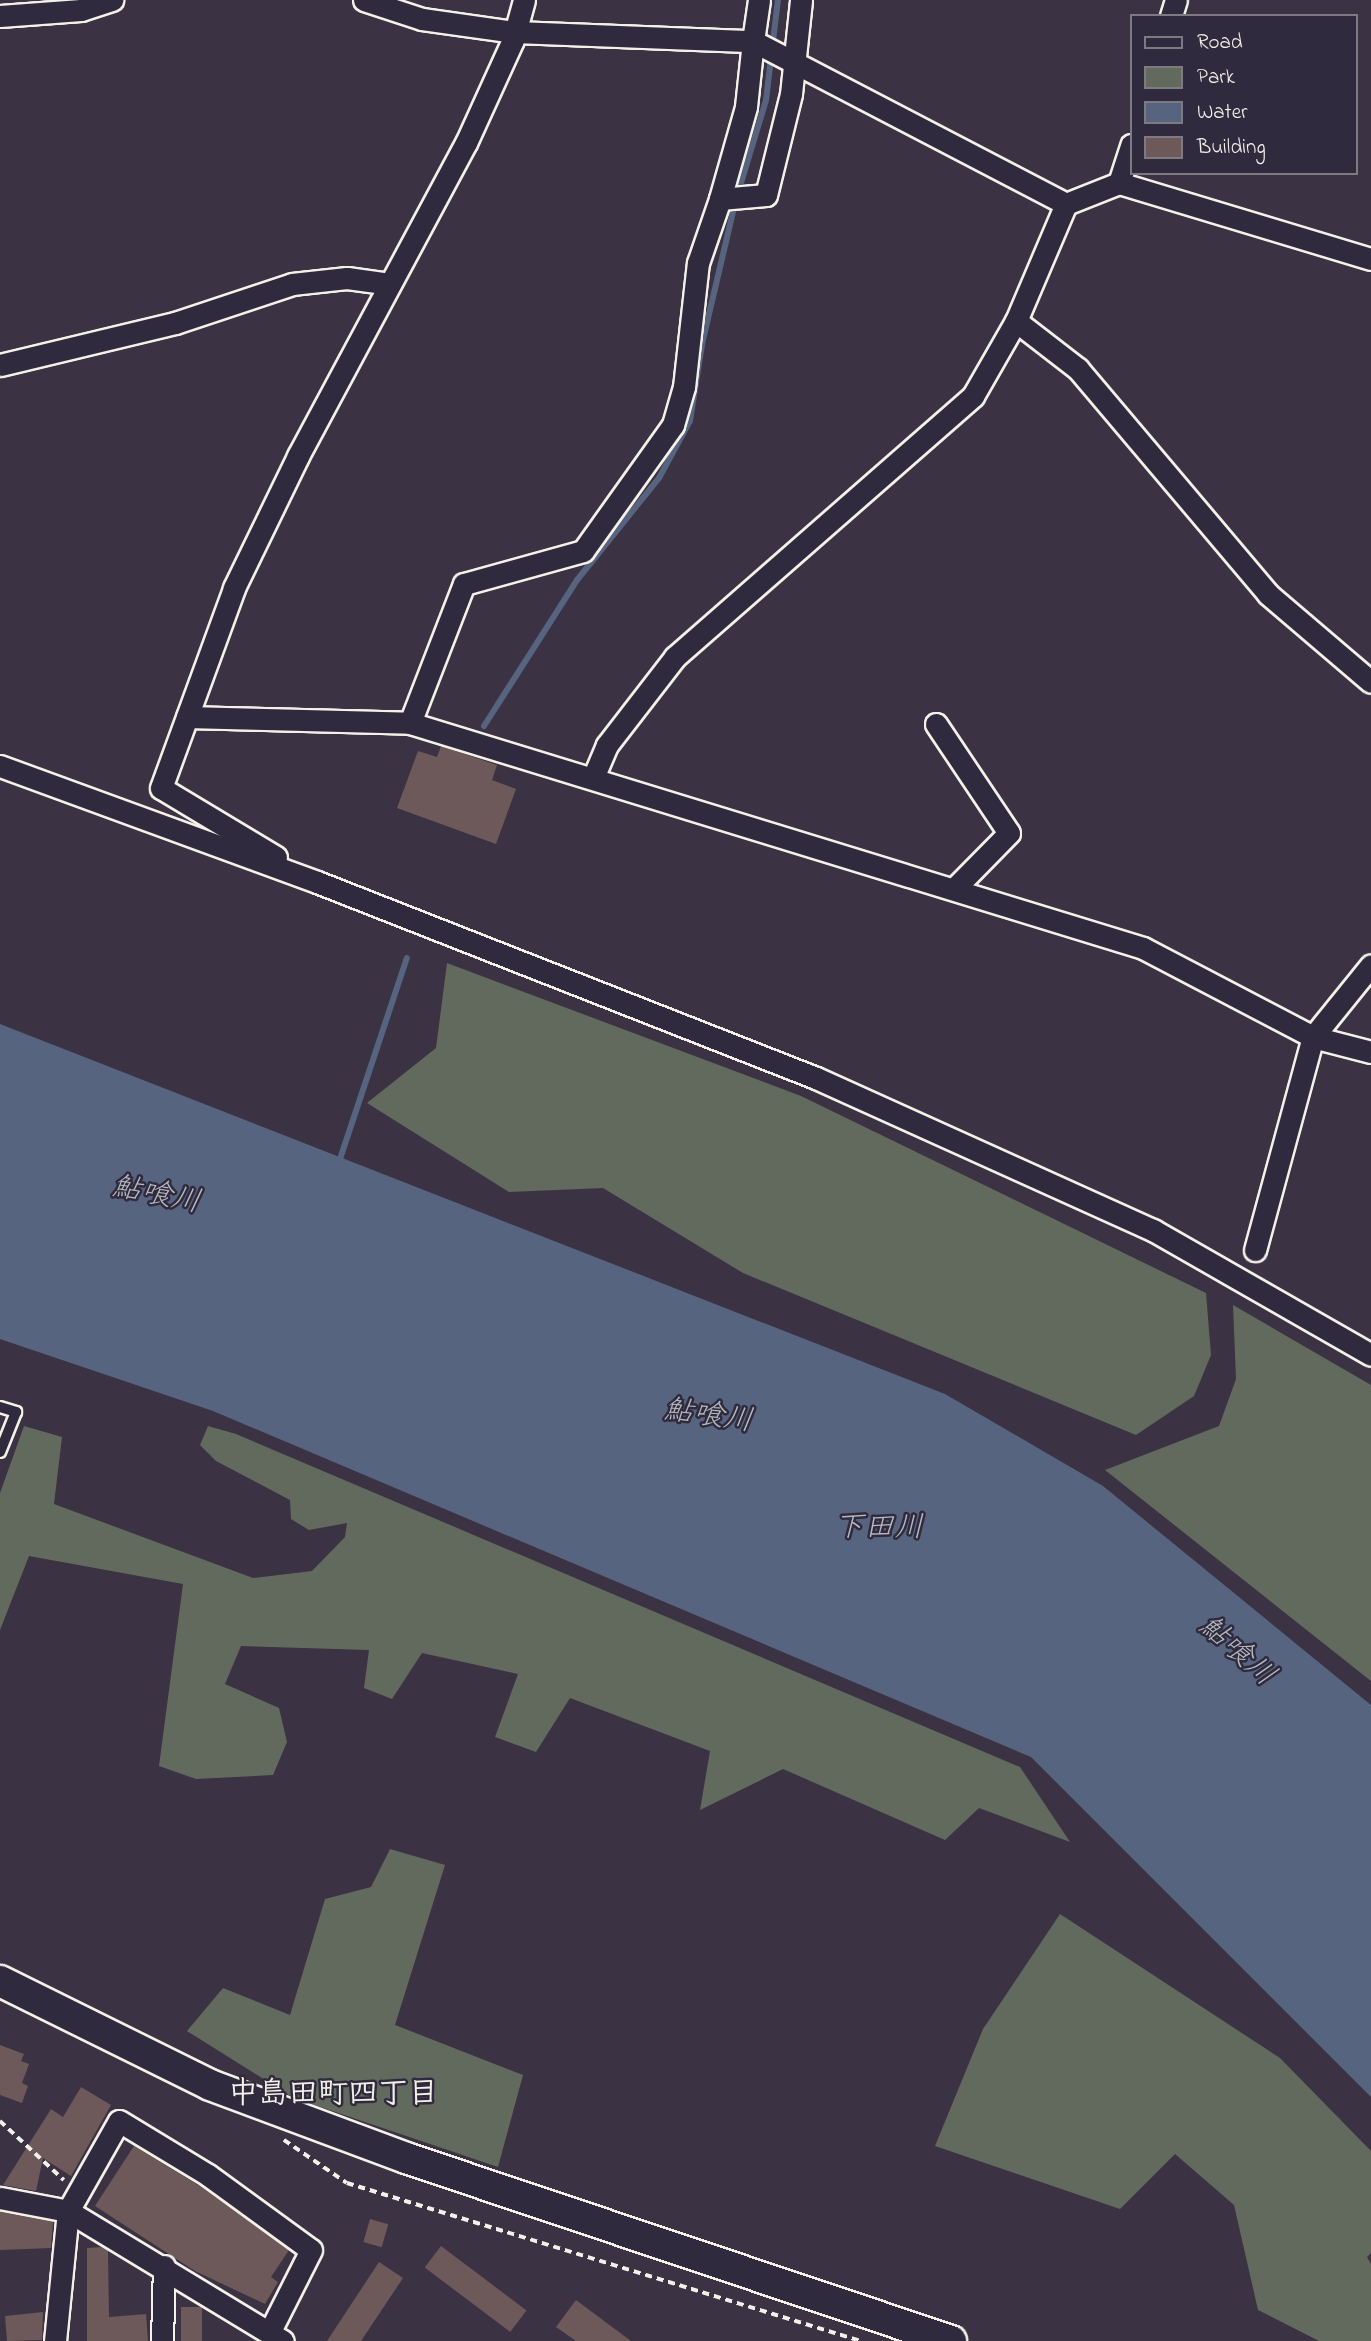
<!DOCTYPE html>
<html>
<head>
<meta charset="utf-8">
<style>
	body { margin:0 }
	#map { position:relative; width:1371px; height:2341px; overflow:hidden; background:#3b3343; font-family:"Indie Flower","Klee One",sans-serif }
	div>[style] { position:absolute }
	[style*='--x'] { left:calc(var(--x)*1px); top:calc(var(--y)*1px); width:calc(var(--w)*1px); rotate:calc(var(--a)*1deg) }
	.green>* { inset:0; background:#626a5d }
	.water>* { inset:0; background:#576480 }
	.stream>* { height:6px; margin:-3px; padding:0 3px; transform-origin:3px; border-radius:3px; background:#576480 }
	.building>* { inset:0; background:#6d595a; transform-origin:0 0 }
	.path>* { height:3.5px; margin-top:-1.75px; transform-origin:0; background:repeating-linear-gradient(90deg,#f4f1e8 0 7px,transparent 0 12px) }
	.roads { filter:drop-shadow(2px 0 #f4f1e8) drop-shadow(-2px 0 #f4f1e8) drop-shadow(0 2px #f4f1e8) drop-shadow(0 -2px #f4f1e8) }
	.lane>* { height:10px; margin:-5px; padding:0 5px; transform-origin:5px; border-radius:5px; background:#2f2a3d }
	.street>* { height:21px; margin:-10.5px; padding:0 10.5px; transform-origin:10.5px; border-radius:10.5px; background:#2f2a3d }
	.secondary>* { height:30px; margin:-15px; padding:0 15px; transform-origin:15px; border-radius:15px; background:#2f2a3d }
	span { translate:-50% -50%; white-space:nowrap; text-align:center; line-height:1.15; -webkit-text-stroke:5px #2f2a3d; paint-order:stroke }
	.water-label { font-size:30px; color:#b5b9be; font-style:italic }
	.neighbourhood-label { font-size:30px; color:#f4f1e8; font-weight:700 }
	.legend { position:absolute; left:1130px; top:14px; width:228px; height:161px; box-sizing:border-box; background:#2f2a3d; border:2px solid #7e7a81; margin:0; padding:9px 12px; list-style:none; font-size:21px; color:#f4f1e8 }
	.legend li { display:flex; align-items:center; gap:14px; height:35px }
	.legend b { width:35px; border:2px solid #7e7a81 }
</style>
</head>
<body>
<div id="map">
	<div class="green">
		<div style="clip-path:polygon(447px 963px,801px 1096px,1206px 1293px,1211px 1355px,1194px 1396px,1136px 1435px,743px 1273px,603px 1188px,509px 1192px,367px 1103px,436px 1048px)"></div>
		<div style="clip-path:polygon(1233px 1305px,1371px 1385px,1371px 1681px,1105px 1470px,1219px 1426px,1236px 1379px)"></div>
		<div style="clip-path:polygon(24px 1426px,62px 1437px,54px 1504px,253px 1578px,312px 1571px,345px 1537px,347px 1523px,309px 1530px,291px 1519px,290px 1500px,216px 1461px,200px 1445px,208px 1426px,236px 1434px,1020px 1767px,1070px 1842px,979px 1808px,945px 1840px,783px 1769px,700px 1810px,710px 1751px,570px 1698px,536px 1752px,495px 1737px,518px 1674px,422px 1653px,392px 1699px,364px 1688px,369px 1650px,241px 1646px,225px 1684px,279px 1708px,287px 1742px,273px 1775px,196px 1779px,159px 1766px,183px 1584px,29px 1556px,0 1630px,0 1493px)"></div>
		<div style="clip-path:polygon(390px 1849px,445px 1865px,395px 2025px,523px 2075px,498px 2167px,294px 2098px,187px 2031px,223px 1988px,290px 2015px,325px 1899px,371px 1887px)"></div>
		<div style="clip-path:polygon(1060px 1914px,1280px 2058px,1371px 2151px,1371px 2253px,1367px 2257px,1371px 2264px,1371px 2341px,1319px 2341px,1258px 2310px,1234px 2205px,1175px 2154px,1120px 2209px,935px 2146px,983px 2029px)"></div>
	</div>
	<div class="water">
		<div style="clip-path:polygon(0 1024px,945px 1394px,1103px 1486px,1371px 1705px,1371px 2097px,1031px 1757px,213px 1411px,0 1339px)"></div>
	</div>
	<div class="stream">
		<div style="--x:738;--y:193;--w:97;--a:-73.2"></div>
		<div style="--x:766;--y:100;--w:101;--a:-83.2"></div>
		<div style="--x:484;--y:726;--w:173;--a:-57.5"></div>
		<div style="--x:577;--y:580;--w:131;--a:-51.2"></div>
		<div style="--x:659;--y:478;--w:65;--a:-61.5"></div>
		<div style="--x:690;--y:421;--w:78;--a:-81.1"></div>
		<div style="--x:702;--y:344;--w:145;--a:-76.8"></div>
		<div style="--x:338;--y:1165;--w:218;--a:-71.6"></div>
	</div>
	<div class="building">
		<div style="clip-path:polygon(441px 746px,497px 765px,492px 780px,516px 789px,496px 844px,397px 808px,418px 751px,437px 757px)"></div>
		<div style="clip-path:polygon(0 2045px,24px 2054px,21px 2061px,29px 2064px,22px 2083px,28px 2086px,22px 2103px,0 2095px)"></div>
		<div style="clip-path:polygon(81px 2087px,111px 2105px,71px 2176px,43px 2158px,36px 2191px,3px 2185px,51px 2109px,63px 2117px)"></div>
		<div style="clip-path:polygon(134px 2146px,203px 2188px,289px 2250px,271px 2277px,278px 2282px,265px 2304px,195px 2271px,95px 2206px)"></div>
		<div style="clip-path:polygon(0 2211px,53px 2221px,51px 2248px,0 2250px)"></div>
		<div style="left:370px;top:2219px;width:19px;height:24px;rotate:16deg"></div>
		<div style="left:441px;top:2246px;width:107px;height:27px;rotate:37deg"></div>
		<div style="clip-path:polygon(102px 2247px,108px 2250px,109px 2317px,146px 2314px,148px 2341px,87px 2341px,87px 2248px)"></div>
		<div style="clip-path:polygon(379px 2262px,403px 2278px,361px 2341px,327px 2341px)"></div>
		<div style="clip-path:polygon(576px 2300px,631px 2341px,576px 2341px,556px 2327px)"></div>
		<div style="left:181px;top:2307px;width:21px;height:34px"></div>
		<div style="clip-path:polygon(43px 2312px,42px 2340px,7px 2341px,5px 2316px)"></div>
	</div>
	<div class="path">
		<div style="--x:0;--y:2121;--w:87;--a:42.7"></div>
		<div style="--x:284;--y:2140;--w:76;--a:34.3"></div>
		<div style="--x:347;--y:2183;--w:538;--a:17.09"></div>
	</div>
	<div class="roads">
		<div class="lane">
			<div style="--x:0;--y:1407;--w:17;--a:17"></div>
			<div style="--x:16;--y:1412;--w:43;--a:111.8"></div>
		</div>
		<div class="street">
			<div style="--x:364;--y:0;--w:61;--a:18.1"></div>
			<div style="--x:422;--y:19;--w:94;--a:8"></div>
			<div style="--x:515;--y:32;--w:238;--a:2.2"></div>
			<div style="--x:753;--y:41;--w:66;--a:96.1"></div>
			<div style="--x:746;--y:107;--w:96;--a:105.8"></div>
			<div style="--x:759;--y:0;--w:41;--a:98.3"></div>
			<div style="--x:753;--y:41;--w:353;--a:27.5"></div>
			<div style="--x:1066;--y:204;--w:57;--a:-21.6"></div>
			<div style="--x:1119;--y:183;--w:263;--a:16.8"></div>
			<div style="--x:0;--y:16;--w:81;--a:-4.2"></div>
			<div style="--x:81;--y:10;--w:33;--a:-18"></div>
			<div style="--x:1171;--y:16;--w:17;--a:-73"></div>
			<div style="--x:1119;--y:183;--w:40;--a:-72"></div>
			<div style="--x:1016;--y:321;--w:78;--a:37.7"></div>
			<div style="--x:1078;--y:369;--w:294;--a:49.8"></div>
			<div style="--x:1268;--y:594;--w:135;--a:40.5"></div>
			<div style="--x:0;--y:365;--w:180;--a:-13.5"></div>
			<div style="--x:175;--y:323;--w:123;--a:-18.4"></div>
			<div style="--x:292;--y:284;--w:55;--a:-6.2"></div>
			<div style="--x:347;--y:278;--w:43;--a:7.9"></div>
			<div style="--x:187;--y:717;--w:223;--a:1.5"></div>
			<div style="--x:410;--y:723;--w:767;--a:17.06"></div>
			<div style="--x:1143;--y:948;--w:192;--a:27.6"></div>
			<div style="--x:1313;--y:1037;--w:60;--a:14.5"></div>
			<div style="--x:410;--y:723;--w:149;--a:-68.8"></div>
			<div style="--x:464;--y:584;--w:123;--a:-15.5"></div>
			<div style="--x:583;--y:551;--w:155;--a:-54.5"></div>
			<div style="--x:673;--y:425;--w:40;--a:-74"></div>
			<div style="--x:684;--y:387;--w:125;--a:-83.6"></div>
			<div style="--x:698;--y:263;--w:68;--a:-71"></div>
			<div style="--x:720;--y:199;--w:46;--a:-5"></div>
			<div style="--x:766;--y:195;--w:104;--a:-76.1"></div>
			<div style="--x:791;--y:94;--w:95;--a:-83.9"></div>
			<div style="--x:936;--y:724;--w:131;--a:56.2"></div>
			<div style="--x:1009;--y:833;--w:77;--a:134.5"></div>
			<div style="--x:0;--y:766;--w:338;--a:20.1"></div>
			<div style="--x:317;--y:882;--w:536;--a:21.44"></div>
			<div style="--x:816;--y:1078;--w:370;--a:24.3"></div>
			<div style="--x:1153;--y:1230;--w:251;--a:29.8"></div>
			<div style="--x:593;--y:778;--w:36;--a:-67"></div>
			<div style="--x:607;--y:745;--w:111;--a:-52.3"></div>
			<div style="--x:675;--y:657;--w:396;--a:-41.2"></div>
			<div style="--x:973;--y:396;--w:86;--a:-60.2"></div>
			<div style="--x:1016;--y:321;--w:127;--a:-66.9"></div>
			<div style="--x:276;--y:857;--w:134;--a:-149"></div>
			<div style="--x:161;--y:788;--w:213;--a:-69.9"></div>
			<div style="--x:234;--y:588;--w:147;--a:-64.1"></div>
			<div style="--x:298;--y:456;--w:355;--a:-61.8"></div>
			<div style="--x:466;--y:143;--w:113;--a:-65.5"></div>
			<div style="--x:513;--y:40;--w:41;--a:-74.6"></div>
			<div style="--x:1255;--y:1250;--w:221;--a:-74.8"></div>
			<div style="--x:1313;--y:1037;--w:92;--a:-51.1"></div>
			<div style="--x:0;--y:2198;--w:69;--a:10.8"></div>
			<div style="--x:68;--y:2211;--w:251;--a:31.2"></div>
			<div style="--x:55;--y:2341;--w:131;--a:-84.3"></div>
			<div style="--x:68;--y:2211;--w:103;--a:-60.5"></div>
			<div style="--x:119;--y:2121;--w:104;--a:31.2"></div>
			<div style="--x:208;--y:2175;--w:127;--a:36.1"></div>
			<div style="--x:311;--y:2250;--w:91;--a:116.8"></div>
			<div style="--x:162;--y:2341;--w:75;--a:-88.5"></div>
		</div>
		<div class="secondary">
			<div style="--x:0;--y:1981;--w:234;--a:26.3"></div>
			<div style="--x:210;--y:2085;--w:209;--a:20.4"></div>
			<div style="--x:406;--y:2158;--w:575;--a:18.56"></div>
		</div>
	</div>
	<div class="water-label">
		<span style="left:156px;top:1196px;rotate:11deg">鮎喰川</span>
		<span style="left:708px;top:1417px;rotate:8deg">鮎喰川</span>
		<span style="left:879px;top:1529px">下田川</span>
		<span style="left:1236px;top:1652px;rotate:41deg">鮎喰川</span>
	</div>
	<div class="neighbourhood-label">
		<span style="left:333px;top:2095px">中島田町四丁目</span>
	</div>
	<ul class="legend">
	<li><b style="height:9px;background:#2f2a3d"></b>Road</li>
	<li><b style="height:19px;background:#626a5d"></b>Park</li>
	<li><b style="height:19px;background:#576480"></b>Water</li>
	<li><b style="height:19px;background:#6d595a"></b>Building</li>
	</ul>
</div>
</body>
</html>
